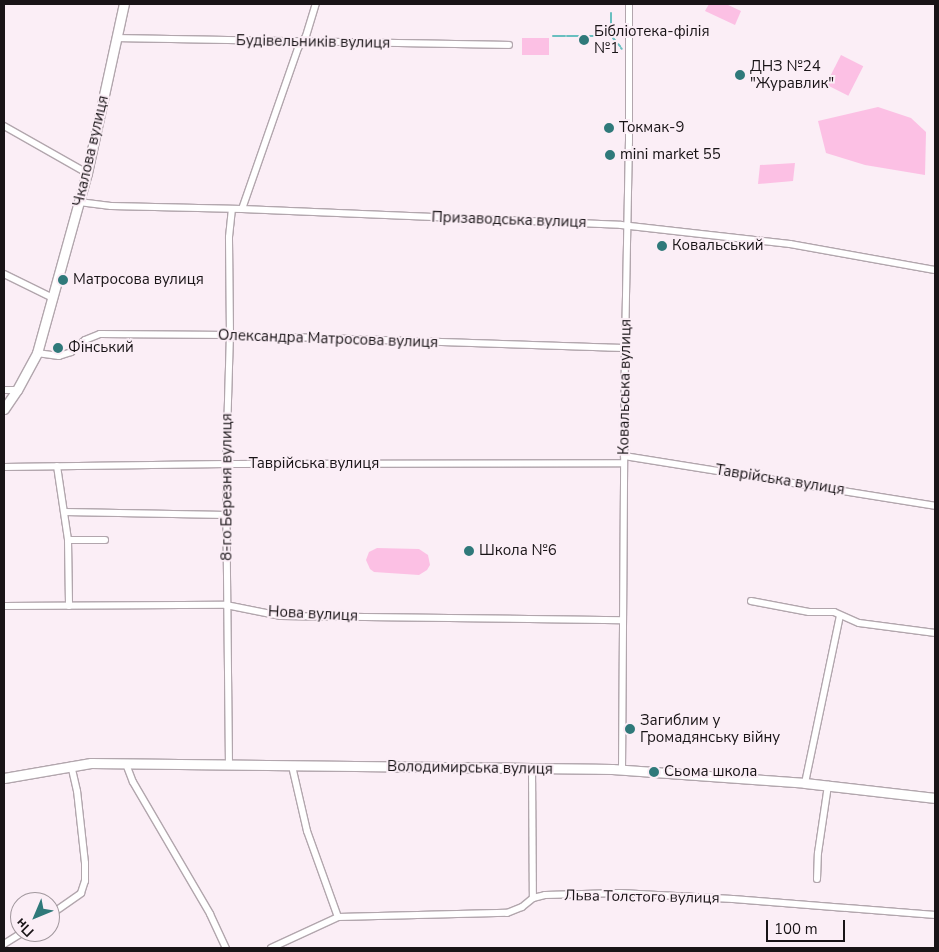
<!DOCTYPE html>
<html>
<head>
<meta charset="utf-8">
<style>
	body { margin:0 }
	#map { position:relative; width:939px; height:952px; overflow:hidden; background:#fbeef6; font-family:"Nunito Sans",sans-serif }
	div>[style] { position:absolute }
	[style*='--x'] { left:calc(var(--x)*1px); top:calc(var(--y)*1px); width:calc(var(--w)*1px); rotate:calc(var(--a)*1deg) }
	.green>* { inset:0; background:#fcc0e4; transform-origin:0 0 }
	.stream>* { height:2px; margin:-1px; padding:0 1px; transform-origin:1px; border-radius:1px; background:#69bfc0 }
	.roads { filter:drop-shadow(1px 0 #b2a6ad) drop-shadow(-1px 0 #b2a6ad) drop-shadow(0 1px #b2a6ad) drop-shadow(0 -1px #b2a6ad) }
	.minor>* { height:6px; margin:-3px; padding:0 3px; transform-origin:3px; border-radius:3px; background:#fff }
	.major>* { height:9px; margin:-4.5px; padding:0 4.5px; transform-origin:4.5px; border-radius:4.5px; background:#fff }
	.dots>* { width:14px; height:14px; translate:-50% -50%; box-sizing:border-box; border:2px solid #fbeef6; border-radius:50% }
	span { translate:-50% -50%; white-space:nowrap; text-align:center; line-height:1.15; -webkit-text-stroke:4px #fbeef6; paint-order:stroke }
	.poi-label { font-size:15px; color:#191417 }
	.left { translate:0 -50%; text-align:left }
	.street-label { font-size:15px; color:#191417 }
	.frame { position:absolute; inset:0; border:5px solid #191417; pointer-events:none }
	.north { position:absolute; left:10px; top:892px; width:50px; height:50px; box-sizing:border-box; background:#fbeef6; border:1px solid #a1979d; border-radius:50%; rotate:225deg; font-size:14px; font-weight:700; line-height:20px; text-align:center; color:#191417 }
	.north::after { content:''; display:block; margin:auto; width:18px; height:22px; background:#2f797a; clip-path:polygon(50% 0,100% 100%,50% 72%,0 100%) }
	.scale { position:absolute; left:766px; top:920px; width:79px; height:22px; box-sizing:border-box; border:2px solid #191417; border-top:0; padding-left:6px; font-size:15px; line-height:18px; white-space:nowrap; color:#191417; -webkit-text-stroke:4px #fbeef6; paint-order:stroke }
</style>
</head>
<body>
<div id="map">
	<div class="green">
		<div style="clip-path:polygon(709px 4px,726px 4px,741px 11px,735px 25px,705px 11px)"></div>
		<div style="left:522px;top:38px;width:27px;height:17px"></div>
		<div style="left:841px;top:55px;width:25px;height:33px;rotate:27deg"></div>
		<div style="clip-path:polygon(878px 107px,911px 118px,926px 132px,925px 175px,865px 165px,826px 153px,818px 121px)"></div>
		<div style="clip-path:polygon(795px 163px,793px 181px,758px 184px,760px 165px)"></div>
		<div style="clip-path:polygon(377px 548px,419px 549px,428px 555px,430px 565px,427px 570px,419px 575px,374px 572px,370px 569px,366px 560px,369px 552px)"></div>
	</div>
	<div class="stream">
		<div style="--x:611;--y:13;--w:23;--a:90"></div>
		<div style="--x:553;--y:36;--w:12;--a:0"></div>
		<div style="--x:567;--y:36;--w:30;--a:0"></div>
		<div style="--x:600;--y:36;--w:10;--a:0"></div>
		<div style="--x:613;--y:38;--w:11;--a:49"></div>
		<div style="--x:621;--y:48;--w:1;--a:45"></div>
	</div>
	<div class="roads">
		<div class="minor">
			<div style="--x:117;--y:38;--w:392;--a:1"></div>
			<div style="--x:4;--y:126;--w:95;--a:29.5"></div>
			<div style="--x:79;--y:202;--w:32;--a:7"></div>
			<div style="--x:111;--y:206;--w:131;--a:1.3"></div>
			<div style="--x:242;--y:209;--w:379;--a:2.4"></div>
			<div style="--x:621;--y:225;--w:170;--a:6.4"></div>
			<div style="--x:790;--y:244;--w:147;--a:10.2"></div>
			<div style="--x:242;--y:209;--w:170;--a:-70.8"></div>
			<div style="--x:298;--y:48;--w:14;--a:-56"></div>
			<div style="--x:306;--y:36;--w:34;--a:-73"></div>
			<div style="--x:4;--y:274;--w:55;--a:26.1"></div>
			<div style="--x:37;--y:353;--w:22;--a:8"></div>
			<div style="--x:59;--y:356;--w:13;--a:-18"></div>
			<div style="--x:71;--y:352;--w:18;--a:-41"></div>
			<div style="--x:85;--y:340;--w:16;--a:-22"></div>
			<div style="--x:100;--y:334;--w:130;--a:0.4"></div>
			<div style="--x:230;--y:335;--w:395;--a:1.9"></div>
			<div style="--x:4;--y:390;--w:13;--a:0"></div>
			<div style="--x:624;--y:456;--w:315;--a:9.1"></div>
			<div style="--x:57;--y:466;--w:75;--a:81.5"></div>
			<div style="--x:68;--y:540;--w:66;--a:89.1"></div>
			<div style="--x:4;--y:467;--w:222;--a:-0.8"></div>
			<div style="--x:226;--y:464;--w:398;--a:-0.1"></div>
			<div style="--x:65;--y:512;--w:162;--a:1.1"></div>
			<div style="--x:68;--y:540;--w:37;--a:0"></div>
			<div style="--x:751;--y:601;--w:59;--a:10.7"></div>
			<div style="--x:809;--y:612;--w:25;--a:0"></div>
			<div style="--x:834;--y:612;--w:27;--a:24"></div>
			<div style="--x:859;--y:623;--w:77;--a:7.5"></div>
			<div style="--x:4;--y:606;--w:222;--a:-0.3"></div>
			<div style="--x:226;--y:605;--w:56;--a:11.3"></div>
			<div style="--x:281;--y:616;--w:342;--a:0.7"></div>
			<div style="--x:126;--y:764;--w:19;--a:69"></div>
			<div style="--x:133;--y:782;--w:153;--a:59.7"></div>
			<div style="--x:210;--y:914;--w:38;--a:65"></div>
			<div style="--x:229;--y:766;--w:298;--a:-90.6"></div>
			<div style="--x:226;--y:468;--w:133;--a:-88.3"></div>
			<div style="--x:230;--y:335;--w:98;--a:-90.6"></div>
			<div style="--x:229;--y:237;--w:28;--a:-84"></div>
			<div style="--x:292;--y:766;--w:67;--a:77"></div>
			<div style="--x:307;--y:831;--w:91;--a:70.2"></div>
			<div style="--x:532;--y:768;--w:130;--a:89.6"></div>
			<div style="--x:622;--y:770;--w:422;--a:-89.6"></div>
			<div style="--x:625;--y:348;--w:207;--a:-88.9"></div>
			<div style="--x:629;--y:141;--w:137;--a:-90"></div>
			<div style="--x:805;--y:783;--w:171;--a:-78.2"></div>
			<div style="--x:817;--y:879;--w:26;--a:-88"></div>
			<div style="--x:818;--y:853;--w:69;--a:-81.6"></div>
			<div style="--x:50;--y:915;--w:38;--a:-35"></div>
			<div style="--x:81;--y:893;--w:13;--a:-72"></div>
			<div style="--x:85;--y:881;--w:18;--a:-90"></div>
			<div style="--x:85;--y:863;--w:72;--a:-96.3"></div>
			<div style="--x:77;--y:791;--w:26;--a:-103"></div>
			<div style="--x:4;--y:944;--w:22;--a:-32"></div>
			<div style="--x:271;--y:948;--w:74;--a:-24.8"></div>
			<div style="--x:338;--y:917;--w:169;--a:-1.4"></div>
			<div style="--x:507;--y:913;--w:16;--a:-22"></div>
			<div style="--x:522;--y:907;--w:14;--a:-39"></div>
			<div style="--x:533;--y:898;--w:12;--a:-14"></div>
			<div style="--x:545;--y:895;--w:75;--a:-1.5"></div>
			<div style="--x:620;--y:893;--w:113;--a:3"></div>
			<div style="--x:733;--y:899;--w:203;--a:4.5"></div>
		</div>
		<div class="major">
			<div style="--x:4;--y:409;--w:23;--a:-56"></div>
			<div style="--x:17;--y:390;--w:42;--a:-61.6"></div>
			<div style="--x:37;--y:353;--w:187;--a:-74.5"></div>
			<div style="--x:87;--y:173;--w:173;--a:-77.7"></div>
			<div style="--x:4;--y:778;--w:88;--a:-9.8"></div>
			<div style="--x:91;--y:763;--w:521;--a:0.66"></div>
			<div style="--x:612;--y:769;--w:194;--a:4.1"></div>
			<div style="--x:805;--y:783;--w:131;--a:6.6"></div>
		</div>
	</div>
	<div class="dots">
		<div style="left:584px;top:40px;background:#2f797a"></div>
		<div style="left:740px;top:75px;background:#2f797a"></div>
		<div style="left:609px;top:128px;background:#2f797a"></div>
		<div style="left:610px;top:155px;background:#2f797a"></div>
		<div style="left:662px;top:246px;background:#2f797a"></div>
		<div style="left:63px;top:280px;background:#2f797a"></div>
		<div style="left:58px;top:348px;background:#2f797a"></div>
		<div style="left:469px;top:551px;background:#2f797a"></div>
		<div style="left:630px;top:729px;background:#2f797a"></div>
		<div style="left:654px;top:772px;background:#2f797a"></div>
	</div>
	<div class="poi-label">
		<span class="left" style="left:594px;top:40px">Бібліотека-філія<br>№1</span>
		<span class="left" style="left:750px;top:75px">ДНЗ №24<br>"Журавлик"</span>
		<span class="left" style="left:619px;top:128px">Токмак-9</span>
		<span class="left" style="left:620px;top:155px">mini market 55</span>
		<span class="left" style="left:672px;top:246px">Ковальський</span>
		<span class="left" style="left:73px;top:280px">Матросова вулиця</span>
		<span class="left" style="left:68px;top:348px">Фінський</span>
		<span class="left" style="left:479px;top:551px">Школа №6</span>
		<span class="left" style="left:640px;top:729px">Загиблим у<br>Громадянську війну</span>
		<span class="left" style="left:664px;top:772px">Сьома школа</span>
	</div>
	<div class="street-label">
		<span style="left:313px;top:42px;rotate:1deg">Будівельників вулиця</span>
		<span style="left:91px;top:151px;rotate:-77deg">Чкалова вулиця</span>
		<span style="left:509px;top:220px;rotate:2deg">Призаводська вулиця</span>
		<span style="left:328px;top:339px;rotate:2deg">Олександра Матросова вулиця</span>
		<span style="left:625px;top:387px;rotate:-89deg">Ковальська вулиця</span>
		<span style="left:314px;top:464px">Таврійська вулиця</span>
		<span style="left:780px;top:480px;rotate:9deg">Таврійська вулиця</span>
		<span style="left:227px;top:487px;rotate:-90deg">8-го Березня вулиця</span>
		<span style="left:313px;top:614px;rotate:3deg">Нова вулиця</span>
		<span style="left:470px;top:768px;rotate:1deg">Володимирська вулиця</span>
		<span style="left:642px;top:897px;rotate:1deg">Льва Толстого вулиця</span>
	</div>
	<div class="frame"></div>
	<div class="north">Пн</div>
	<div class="scale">100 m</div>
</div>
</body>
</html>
